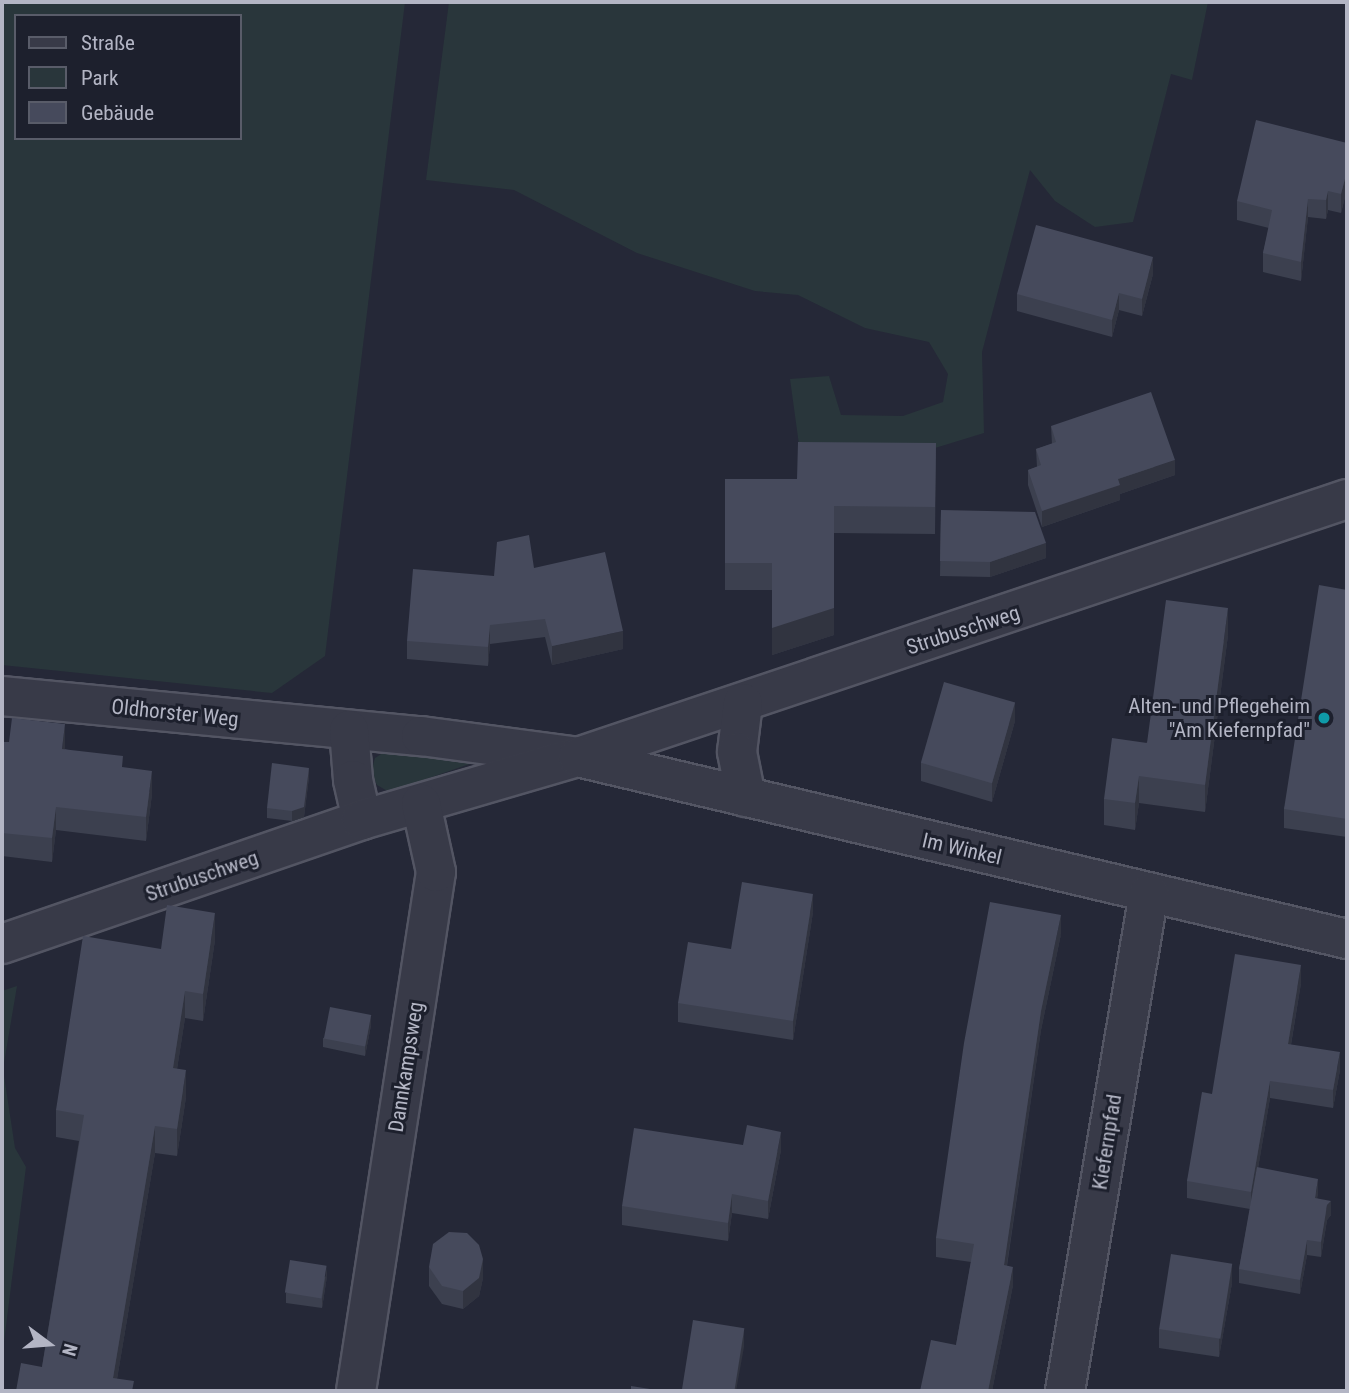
<!DOCTYPE html>
<html>
<head>
<meta charset="utf-8">
<style>
	body { margin:0 }
	#map { position:relative; width:1349px; height:1393px; overflow:hidden; background:#252837; font-family:"Roboto Condensed",sans-serif }
	div>[style] { position:absolute }
	[style*='--x'] { left:calc(var(--x)*1px); top:calc(var(--y)*1px); width:calc(var(--w)*1px); rotate:calc(var(--a)*1deg) }
	.green>* { inset:0; background:#29363b }
	.roads { filter:drop-shadow(2px 0 #535563) drop-shadow(-2px 0 #535563) drop-shadow(0 2px #535563) drop-shadow(0 -2px #535563) }
	.street>* { height:38px; margin:-19px; padding:0 19px; transform-origin:19px; border-radius:19px; background:#383a48 }
	.wall>* { inset:0; background:#3c404f }
	.shaded-wall>* { inset:0; background:#313440 }
	.building>* { inset:0; background:#464a5c; transform-origin:0 0 }
	.dots>* { width:19px; height:19px; translate:-50% -50%; box-sizing:border-box; border:4px solid #1d202d; border-radius:50% }
	span { translate:-50% -50%; white-space:nowrap; text-align:center; line-height:1.15; -webkit-text-stroke:6px #1d202d; paint-order:stroke }
	.street-label { font-size:21px; color:#b3b5c4 }
	.poi-label { font-size:21px; color:#b3b5c4 }
	.right { translate:-100% -50%; text-align:right }
	.frame { position:absolute; inset:0; border:4px solid #b3b5c4; pointer-events:none }
	.legend { position:absolute; left:14px; top:14px; width:228px; height:126px; box-sizing:border-box; background:#1d202d; border:2px solid #595c69; margin:0; padding:9px 12px; list-style:none; font-size:21px; color:#b3b5c4 }
	.legend li { display:flex; align-items:center; gap:14px; height:35px }
	.legend b { width:35px; border:2px solid #595c69 }
	.north { position:absolute; left:14px; top:1309px; width:70px; height:70px; -webkit-text-stroke:5px #1d202d; paint-order:stroke; rotate:106deg; font-size:19px; font-weight:700; line-height:28px; text-align:center; color:#b3b5c4 }
	.north::after { content:''; display:block; margin:auto; width:24px; height:32px; background:#b3b5c4; clip-path:polygon(50% 0,100% 100%,50% 72%,0 100%) }
</style>
</head>
<body>
<div id="map">
	<div class="green">
		<div style="clip-path:polygon(evenodd,2px 2px,405px 2px,325px 656px,272px 693px,2px 665px,2px 2px,16px 16px,240px 16px,240px 138px,16px 138px,16px 16px)"></div>
		<div style="clip-path:polygon(449px 2px,1208px 2px,1192px 80px,1171px 74px,1133px 222px,1095px 227px,1055px 201px,1030px 170px,982px 352px,984px 433px,922px 452px,800px 452px,790px 379px,829px 376px,841px 415px,903px 416px,943px 402px,948px 374px,929px 342px,865px 328px,798px 295px,755px 291px,637px 253px,514px 190px,426px 180px)"></div>
		<div style="clip-path:polygon(386px 751px,478px 761px,389px 792px,377px 785px,371px 772px,375px 758px)"></div>
		<div style="clip-path:polygon(17px 986px,3px 1069px,15px 1148px,26px 1167px,2px 1358px,2px 991px)"></div>
	</div>
	<div class="roads">
		<div class="street">
			<div style="--x:2;--y:696;--w:421;--a:5.5"></div>
			<div style="--x:421;--y:736;--w:158;--a:7.6"></div>
			<div style="--x:578;--y:757;--w:811;--a:-18.55"></div>
			<div style="--x:743;--y:703;--w:49;--a:97"></div>
			<div style="--x:737;--y:752;--w:46;--a:78.7"></div>
			<div style="--x:349;--y:730;--w:50;--a:85.4"></div>
			<div style="--x:353;--y:780;--w:41;--a:77.3"></div>
			<div style="--x:2;--y:944;--w:381;--a:-19"></div>
			<div style="--x:362;--y:820;--w:225;--a:-16.3"></div>
			<div style="--x:578;--y:757;--w:790;--a:13.32"></div>
			<div style="--x:356;--y:1391;--w:525;--a:-81.24"></div>
			<div style="--x:436;--y:872;--w:70;--a:-102.4"></div>
			<div style="--x:1065;--y:1391;--w:505;--a:-80.43"></div>
		</div>
	</div>
	<div class="wall">
		<div style="clip-path:polygon(1347px 143px,1347px 189px,1341px 213px,1328px 210px,1326px 219px,1308px 217px,1301px 281px,1263px 272px,1263px 253px,1269px 228px,1237px 220px,1237px 201px)"></div>
		<div style="clip-path:polygon(1153px 274px,1142px 316px,1119px 310px,1112px 337px,1017px 311px,1017px 294px)"></div>
		<div style="clip-path:polygon(1051px 426px,1175px 475px,1120px 494px,1120px 500px,1042px 527px,1028px 485px,1028px 470px,1037px 467px,1036px 449px,1052px 444px)"></div>
		<div style="clip-path:polygon(936px 443px,935px 534px,834px 533px,834px 635px,772px 655px,772px 590px,725px 590px,725px 479px,797px 479px)"></div>
		<div style="clip-path:polygon(941px 510px,1046px 558px,990px 577px,940px 576px)"></div>
		<div style="clip-path:polygon(534px 568px,623px 649px,552px 665px,545px 637px,490px 644px,488px 666px,407px 659px,407px 641px,494px 576px)"></div>
		<div style="clip-path:polygon(1347px 590px,1347px 837px,1284px 828px,1284px 809px)"></div>
		<div style="clip-path:polygon(1228px 635px,1205px 812px,1139px 803px,1135px 830px,1104px 825px,1104px 799px)"></div>
		<div style="clip-path:polygon(1015px 721px,992px 802px,921px 781px,921px 763px)"></div>
		<div style="clip-path:polygon(2px 742px,65px 749px,123px 768px,152px 794px,146px 841px,56px 830px,52px 862px,2px 856px)"></div>
		<div style="clip-path:polygon(309px 777px,304px 817px,292px 821px,267px 818px,267px 808px)"></div>
		<div style="clip-path:polygon(813px 912px,793px 1040px,678px 1022px,678px 1003px,731px 949px)"></div>
		<div style="clip-path:polygon(1061px 934px,1041px 1030px,1007px 1266px,1013px 1285px,992px 1391px,920px 1391px,956px 1345px,971px 1262px,936px 1257px,936px 1238px)"></div>
		<div style="clip-path:polygon(215px 940px,203px 1021px,185px 1018px,177px 1069px,186px 1097px,177px 1156px,155px 1153px,117px 1379px,134px 1391px,42px 1367px,79px 1141px,56px 1137px,56px 1110px,161px 949px)"></div>
		<div style="clip-path:polygon(1301px 983px,1291px 1045px,1340px 1070px,1333px 1108px,1270px 1098px,1258px 1168px,1318px 1193px,1317px 1198px,1331px 1215px,1327px 1220px,1321px 1257px,1307px 1255px,1300px 1294px,1239px 1283px,1239px 1269px,1250px 1209px,1187px 1198px,1187px 1181px,1212px 1094px)"></div>
		<div style="clip-path:polygon(371px 1025px,365px 1056px,323px 1047px,323px 1038px)"></div>
		<div style="clip-path:polygon(781px 1150px,768px 1219px,732px 1213px,728px 1241px,622px 1225px,622px 1206px)"></div>
		<div style="clip-path:polygon(429px 1267px,483px 1278px,479px 1296px,463px 1309px,442px 1304px,429px 1286px)"></div>
		<div style="clip-path:polygon(327px 1276px,322px 1308px,286px 1303px,286px 1293px)"></div>
		<div style="clip-path:polygon(1232px 1283px,1219px 1357px,1159px 1348px,1159px 1329px)"></div>
	</div>
	<div class="shaded-wall">
		<div style="clip-path:polygon(1347px 171px,1347px 189px,1341px 213px,1341px 194px)"></div>
		<div style="clip-path:polygon(1328px 191px,1328px 210px,1326px 219px,1326px 200px)"></div>
		<div style="clip-path:polygon(1308px 199px,1308px 217px,1301px 281px,1301px 262px)"></div>
		<div style="clip-path:polygon(1153px 257px,1153px 274px,1142px 316px,1142px 299px)"></div>
		<div style="clip-path:polygon(1119px 293px,1119px 310px,1112px 337px,1112px 320px)"></div>
		<div style="clip-path:polygon(1175px 460px,1175px 475px,1120px 494px,1120px 500px,1042px 527px,1042px 511px,1118px 479px)"></div>
		<div style="clip-path:polygon(834px 533px,834px 635px,772px 655px,772px 628px)"></div>
		<div style="clip-path:polygon(1046px 543px,1046px 558px,990px 577px,990px 562px)"></div>
		<div style="clip-path:polygon(1228px 608px,1228px 635px,1205px 812px,1205px 785px)"></div>
		<div style="clip-path:polygon(490px 625px,490px 644px,488px 666px,488px 647px)"></div>
		<div style="clip-path:polygon(623px 631px,623px 649px,552px 665px,552px 646px)"></div>
		<div style="clip-path:polygon(1015px 702px,1015px 721px,992px 802px,992px 783px)"></div>
		<div style="clip-path:polygon(65px 724px,65px 748px,62px 773px,62px 749px)"></div>
		<div style="clip-path:polygon(309px 768px,309px 777px,304px 817px,292px 821px,292px 811px)"></div>
		<div style="clip-path:polygon(152px 771px,152px 794px,146px 841px,146px 817px)"></div>
		<div style="clip-path:polygon(1139px 776px,1139px 803px,1135px 830px,1135px 803px)"></div>
		<div style="clip-path:polygon(56px 807px,56px 830px,52px 862px,52px 838px)"></div>
		<div style="clip-path:polygon(813px 894px,813px 912px,793px 1040px,793px 1021px)"></div>
		<div style="clip-path:polygon(215px 913px,215px 940px,203px 1021px,203px 994px)"></div>
		<div style="clip-path:polygon(1061px 915px,1061px 934px,1041px 1030px,1004px 1284px,1004px 1265px,1041px 1011px)"></div>
		<div style="clip-path:polygon(1301px 965px,1301px 983px,1288px 1062px,1288px 1044px)"></div>
		<div style="clip-path:polygon(185px 991px,185px 1018px,173px 1095px,173px 1068px)"></div>
		<div style="clip-path:polygon(371px 1015px,371px 1025px,365px 1056px,365px 1046px)"></div>
		<div style="clip-path:polygon(1340px 1052px,1340px 1070px,1333px 1108px,1333px 1090px)"></div>
		<div style="clip-path:polygon(186px 1070px,186px 1097px,177px 1156px,177px 1129px)"></div>
		<div style="clip-path:polygon(1270px 1081px,1270px 1098px,1251px 1210px,1251px 1192px)"></div>
		<div style="clip-path:polygon(155px 1126px,155px 1153px,115px 1391px,113px 1378px)"></div>
		<div style="clip-path:polygon(781px 1132px,781px 1150px,768px 1219px,768px 1201px)"></div>
		<div style="clip-path:polygon(1318px 1179px,1318px 1193px,1315px 1213px,1315px 1198px)"></div>
		<div style="clip-path:polygon(732px 1194px,732px 1213px,728px 1241px,728px 1223px)"></div>
		<div style="clip-path:polygon(1331px 1201px,1331px 1215px,1327px 1220px,1321px 1257px,1321px 1242px,1327px 1205px)"></div>
		<div style="clip-path:polygon(1307px 1240px,1307px 1255px,1300px 1294px,1300px 1280px)"></div>
		<div style="clip-path:polygon(483px 1259px,483px 1278px,479px 1296px,463px 1309px,463px 1291px)"></div>
		<div style="clip-path:polygon(1232px 1264px,1232px 1283px,1219px 1357px,1219px 1339px)"></div>
		<div style="clip-path:polygon(327px 1266px,327px 1276px,322px 1308px,322px 1299px)"></div>
		<div style="clip-path:polygon(1013px 1267px,1013px 1285px,992px 1391px,988px 1391px)"></div>
		<div style="clip-path:polygon(744px 1328px,744px 1347px,736px 1391px,733px 1391px)"></div>
	</div>
	<div class="building">
		<div style="clip-path:polygon(1256px 120px,1347px 143px,1347px 171px,1341px 194px,1328px 191px,1326px 200px,1308px 199px,1301px 262px,1263px 253px,1272px 210px,1237px 201px)"></div>
		<div style="clip-path:polygon(1036px 225px,1153px 257px,1142px 299px,1119px 293px,1112px 320px,1017px 294px)"></div>
		<div style="clip-path:polygon(1151px 392px,1175px 460px,1118px 479px,1120px 485px,1042px 511px,1028px 470px,1041px 465px,1036px 449px,1056px 442px,1051px 426px)"></div>
		<div style="clip-path:polygon(798px 442px,936px 443px,935px 507px,834px 506px,834px 608px,772px 628px,772px 563px,725px 563px,725px 479px,797px 479px)"></div>
		<div style="clip-path:polygon(941px 510px,1035px 512px,1046px 543px,990px 562px,940px 561px)"></div>
		<div style="clip-path:polygon(529px 535px,534px 568px,605px 552px,623px 631px,552px 646px,545px 619px,490px 625px,488px 647px,407px 641px,413px 569px,494px 576px,497px 542px)"></div>
		<div style="clip-path:polygon(1319px 585px,1347px 590px,1347px 819px,1284px 809px)"></div>
		<div style="clip-path:polygon(1166px 600px,1228px 608px,1205px 785px,1139px 776px,1135px 803px,1104px 799px,1112px 738px,1147px 743px)"></div>
		<div style="left:944px;top:682px;width:74px;height:84px;rotate:16deg"></div>
		<div style="clip-path:polygon(12px 718px,65px 724px,62px 749px,123px 756px,122px 767px,152px 771px,146px 817px,56px 807px,52px 838px,2px 833px,2px 742px,9px 742px)"></div>
		<div style="clip-path:polygon(272px 763px,309px 768px,304px 807px,292px 811px,267px 808px)"></div>
		<div style="clip-path:polygon(742px 882px,813px 894px,793px 1021px,678px 1003px,688px 942px,731px 949px)"></div>
		<div style="clip-path:polygon(990px 902px,1061px 915px,1041px 1011px,1004px 1265px,1013px 1267px,988px 1391px,920px 1391px,931px 1340px,956px 1345px,974px 1244px,936px 1238px,964px 1043px)"></div>
		<div style="clip-path:polygon(167px 905px,215px 913px,203px 994px,185px 991px,173px 1068px,186px 1070px,177px 1129px,155px 1126px,113px 1378px,134px 1381px,132px 1391px,16px 1391px,21px 1363px,42px 1367px,84px 1115px,56px 1110px,83px 936px,161px 949px)"></div>
		<div style="clip-path:polygon(1235px 954px,1301px 965px,1288px 1044px,1340px 1052px,1333px 1090px,1270px 1081px,1251px 1192px,1187px 1181px,1202px 1092px,1212px 1094px)"></div>
		<div style="left:330px;top:1007px;width:42px;height:32px;rotate:11deg"></div>
		<div style="clip-path:polygon(747px 1125px,781px 1132px,768px 1201px,732px 1194px,728px 1223px,622px 1206px,634px 1128px,743px 1145px)"></div>
		<div style="clip-path:polygon(1257px 1167px,1318px 1179px,1315px 1198px,1331px 1201px,1327px 1205px,1321px 1242px,1307px 1240px,1300px 1280px,1239px 1269px)"></div>
		<div style="clip-path:polygon(449px 1232px,467px 1233px,479px 1245px,483px 1259px,479px 1278px,463px 1291px,442px 1286px,429px 1267px,433px 1244px)"></div>
		<div style="left:1171px;top:1254px;width:62px;height:76px;rotate:9deg"></div>
		<div style="left:290px;top:1260px;width:37px;height:33px;rotate:9deg"></div>
		<div style="left:693px;top:1320px;width:52px;height:72px;rotate:9deg"></div>
		<div style="clip-path:polygon(631px 1386px,663px 1391px,631px 1391px)"></div>
	</div>
	<div class="dots">
		<div style="left:1324px;top:718px;background:#0f9aa8"></div>
	</div>
	<div class="street-label">
		<span style="left:963px;top:630px;rotate:-18deg">Strubuschweg</span>
		<span style="left:175px;top:713px;rotate:6deg">Oldhorster Weg</span>
		<span style="left:962px;top:849px;rotate:13deg">Im Winkel</span>
		<span style="left:202px;top:876px;rotate:-19deg">Strubuschweg</span>
		<span style="left:406px;top:1067px;rotate:-81deg">Dannkampsweg</span>
		<span style="left:1107px;top:1142px;rotate:-81deg">Kiefernpfad</span>
	</div>
	<div class="poi-label">
		<span class="right" style="left:1310px;top:718px">Alten- und Pflegeheim<br>"Am Kiefernpfad"</span>
	</div>
	<div class="frame"></div>
	<ul class="legend">
	<li><b style="height:9px;background:#383a48"></b>Straße</li>
	<li><b style="height:19px;background:#29363b"></b>Park</li>
	<li><b style="height:19px;background:#464a5c"></b>Gebäude</li>
	</ul>
	<div class="north">N</div>
</div>
</body>
</html>
